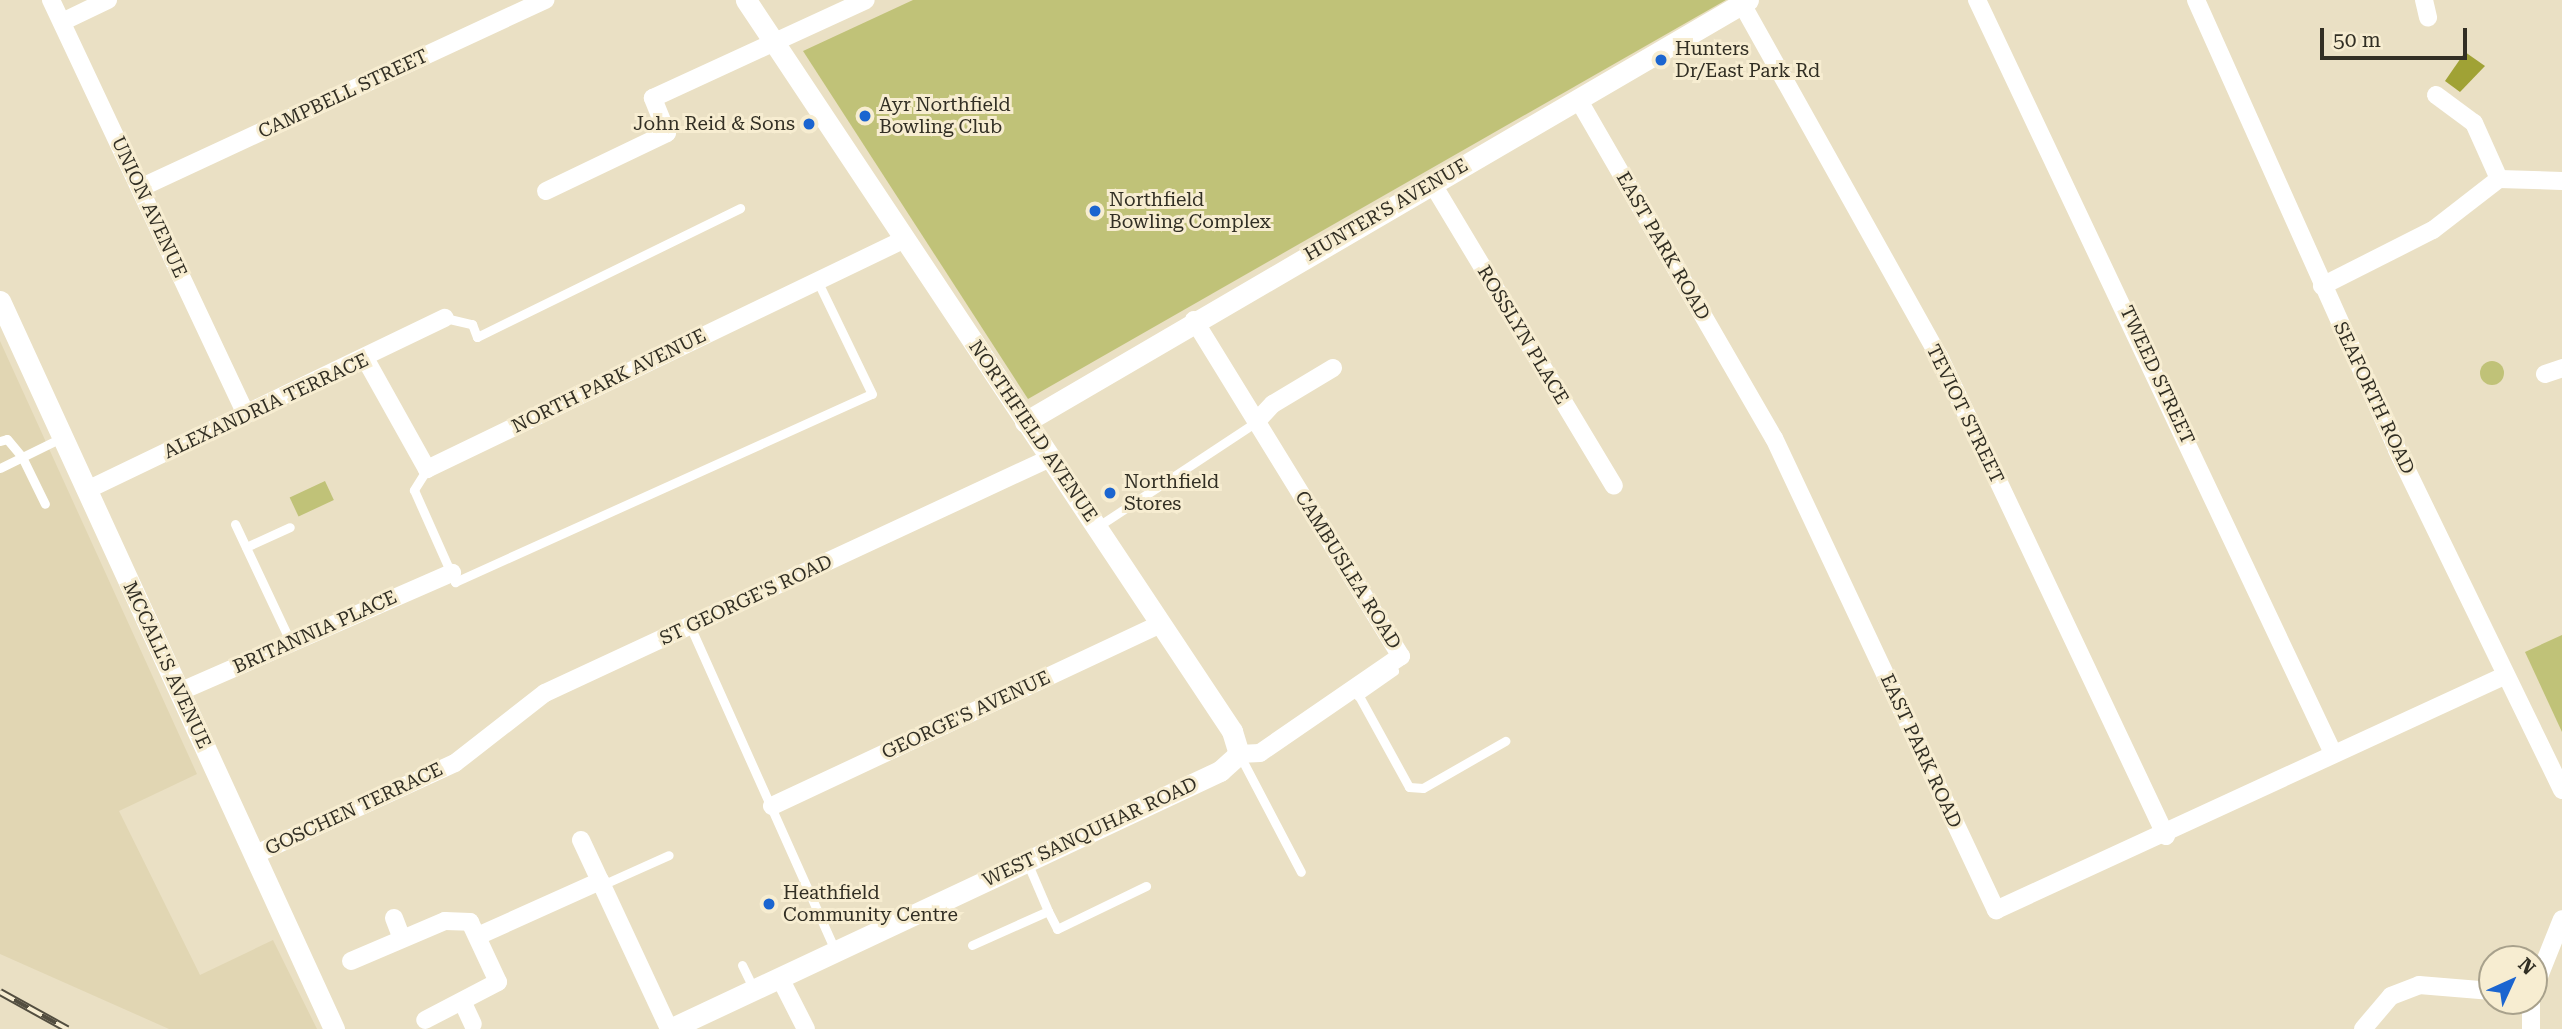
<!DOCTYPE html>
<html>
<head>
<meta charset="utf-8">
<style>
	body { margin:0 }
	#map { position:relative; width:2562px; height:1029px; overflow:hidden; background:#eae0c4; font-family:"Roboto Serif",serif }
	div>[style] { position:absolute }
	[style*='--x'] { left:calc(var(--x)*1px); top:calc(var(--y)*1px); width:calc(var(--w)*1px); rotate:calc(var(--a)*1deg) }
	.built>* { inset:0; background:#e1d6b3 }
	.green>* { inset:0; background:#c0c278; transform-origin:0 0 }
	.round { border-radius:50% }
	.forest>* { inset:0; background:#a0a235 }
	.service>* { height:9px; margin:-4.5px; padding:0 4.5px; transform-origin:4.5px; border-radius:4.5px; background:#fff }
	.minor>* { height:18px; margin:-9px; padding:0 9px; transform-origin:9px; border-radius:9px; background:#fff }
	.tertiary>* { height:21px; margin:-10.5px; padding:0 10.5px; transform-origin:10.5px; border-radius:10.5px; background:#fff }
	.rail>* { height:8px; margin-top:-4px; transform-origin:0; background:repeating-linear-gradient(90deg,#f7edd1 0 16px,#534e40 0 32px); box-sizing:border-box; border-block:2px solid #534e40 }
	.dots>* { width:19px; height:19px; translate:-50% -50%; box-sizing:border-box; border:4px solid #f7edd1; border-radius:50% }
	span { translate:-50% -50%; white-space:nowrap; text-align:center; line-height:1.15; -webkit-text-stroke:6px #f7edd1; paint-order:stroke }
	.poi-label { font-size:19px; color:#322f24 }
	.left { translate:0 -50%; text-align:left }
	.right { translate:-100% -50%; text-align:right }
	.street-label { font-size:19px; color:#322f24 }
	.north { position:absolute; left:2478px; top:945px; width:70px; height:70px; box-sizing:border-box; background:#f7edd1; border:2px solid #a8a18c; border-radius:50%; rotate:45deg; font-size:19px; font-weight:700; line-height:28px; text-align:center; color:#322f24 }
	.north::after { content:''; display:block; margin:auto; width:24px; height:32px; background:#1b65d0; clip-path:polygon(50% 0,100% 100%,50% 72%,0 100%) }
	.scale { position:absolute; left:2320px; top:28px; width:147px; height:32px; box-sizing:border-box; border:4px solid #322f24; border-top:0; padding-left:9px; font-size:21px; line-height:24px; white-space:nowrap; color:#322f24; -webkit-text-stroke:5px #f7edd1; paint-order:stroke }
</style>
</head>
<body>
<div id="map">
	<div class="built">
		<div style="clip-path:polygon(0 341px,197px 774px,119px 811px,200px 975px,273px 940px,317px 1029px,169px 1029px,0 954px)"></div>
	</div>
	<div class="green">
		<div style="clip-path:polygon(913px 0,1726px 0,1028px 399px,803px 51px)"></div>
		<div class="round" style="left:2480px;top:361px;width:24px;height:24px"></div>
		<div style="left:325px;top:481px;width:21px;height:39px;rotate:65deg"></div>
		<div style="clip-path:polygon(2562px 635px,2562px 732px,2525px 652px)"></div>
	</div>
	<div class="forest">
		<div style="clip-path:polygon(2465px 52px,2485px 66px,2460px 92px,2445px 81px)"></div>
	</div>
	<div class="service">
		<div style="--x:445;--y:318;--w:28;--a:13"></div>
		<div style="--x:472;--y:324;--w:14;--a:69"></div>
		<div style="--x:477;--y:337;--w:293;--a:-26.1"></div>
		<div style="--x:0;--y:441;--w:7;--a:-16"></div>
		<div style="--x:7;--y:439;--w:23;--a:50"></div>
		<div style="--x:22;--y:457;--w:52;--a:63.9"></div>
		<div style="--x:0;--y:468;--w:68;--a:-26.2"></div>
		<div style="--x:427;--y:469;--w:25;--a:122"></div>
		<div style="--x:414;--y:490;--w:101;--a:66"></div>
		<div style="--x:455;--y:582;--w:457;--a:-24.3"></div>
		<div style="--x:872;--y:394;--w:127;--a:-115.8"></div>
		<div style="--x:235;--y:524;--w:132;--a:64.8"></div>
		<div style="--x:1097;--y:527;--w:191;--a:-33.4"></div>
		<div style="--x:246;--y:547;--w:48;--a:-24.4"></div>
		<div style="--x:690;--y:626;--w:355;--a:65.9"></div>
		<div style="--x:1354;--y:687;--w:114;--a:61.2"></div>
		<div style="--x:1409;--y:787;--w:14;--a:4"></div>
		<div style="--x:1423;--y:788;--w:95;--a:-29.8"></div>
		<div style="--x:1358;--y:696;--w:44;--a:-34.8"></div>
		<div style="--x:1239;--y:754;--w:133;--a:62.3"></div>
		<div style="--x:602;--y:885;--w:73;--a:-24.1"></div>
		<div style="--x:1048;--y:911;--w:20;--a:63"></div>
		<div style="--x:1057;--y:929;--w:99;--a:-25.8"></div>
		<div style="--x:972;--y:945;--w:83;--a:-24.1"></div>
		<div style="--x:1048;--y:911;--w:53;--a:-113.2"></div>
		<div style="--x:742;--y:965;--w:28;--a:64"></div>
	</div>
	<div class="minor">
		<div style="--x:51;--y:0;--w:458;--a:64.8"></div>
		<div style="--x:1977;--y:0;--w:833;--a:64.7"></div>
		<div style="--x:2196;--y:0;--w:493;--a:65.9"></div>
		<div style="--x:2397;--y:450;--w:378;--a:64.1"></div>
		<div style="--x:2424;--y:0;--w:18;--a:77"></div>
		<div style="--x:1742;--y:4;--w:403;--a:60.8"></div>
		<div style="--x:1939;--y:356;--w:531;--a:64.69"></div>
		<div style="--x:62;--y:22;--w:51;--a:-25.6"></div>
		<div style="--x:2436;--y:95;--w:47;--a:36.4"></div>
		<div style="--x:2474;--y:123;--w:61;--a:65.9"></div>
		<div style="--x:1578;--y:99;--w:392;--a:60"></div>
		<div style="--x:1774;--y:438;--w:522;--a:64.81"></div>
		<div style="--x:1996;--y:910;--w:559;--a:-24.73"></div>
		<div style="--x:1432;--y:183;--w:353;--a:59"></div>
		<div style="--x:140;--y:188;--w:447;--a:-24.9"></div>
		<div style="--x:546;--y:191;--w:134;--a:-25.6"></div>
		<div style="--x:667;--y:133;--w:38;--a:-112"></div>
		<div style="--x:653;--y:98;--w:234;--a:-24.7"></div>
		<div style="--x:2322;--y:286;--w:124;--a:-26.8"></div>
		<div style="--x:2433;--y:230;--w:83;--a:-37.7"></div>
		<div style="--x:2499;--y:179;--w:63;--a:1.8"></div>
		<div style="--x:1194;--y:320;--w:395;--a:58.4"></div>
		<div style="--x:1401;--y:656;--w:171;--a:145.5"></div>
		<div style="--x:1260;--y:753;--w:21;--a:177"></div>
		<div style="--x:366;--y:360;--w:125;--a:60.8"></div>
		<div style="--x:427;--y:469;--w:530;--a:-25.7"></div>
		<div style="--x:2545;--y:374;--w:18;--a:-19"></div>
		<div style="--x:1256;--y:422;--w:25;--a:-47"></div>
		<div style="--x:1273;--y:404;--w:70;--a:-31"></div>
		<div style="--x:87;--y:490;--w:397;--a:-25.7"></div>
		<div style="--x:179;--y:692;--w:298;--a:-23.6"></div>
		<div style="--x:772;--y:806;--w:429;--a:-25.1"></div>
		<div style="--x:581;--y:840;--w:208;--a:65"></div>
		<div style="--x:254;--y:855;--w:221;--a:-24.6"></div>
		<div style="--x:455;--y:763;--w:114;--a:-37.9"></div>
		<div style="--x:545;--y:693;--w:557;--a:-24.95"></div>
		<div style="--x:394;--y:918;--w:22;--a:69"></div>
		<div style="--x:480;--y:935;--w:132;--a:-24.2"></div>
		<div style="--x:351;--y:961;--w:102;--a:-23.1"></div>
		<div style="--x:445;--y:921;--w:25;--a:2"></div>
		<div style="--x:470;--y:922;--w:66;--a:65"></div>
		<div style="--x:498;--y:982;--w:82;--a:152.5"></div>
		<div style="--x:780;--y:978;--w:57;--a:63"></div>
		<div style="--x:2534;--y:989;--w:75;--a:-68.2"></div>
		<div style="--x:2531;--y:1001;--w:28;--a:90"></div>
		<div style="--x:463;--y:1003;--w:23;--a:65"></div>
		<div style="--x:2363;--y:1029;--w:43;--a:-49.7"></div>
		<div style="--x:2391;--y:996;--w:30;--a:-21"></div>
		<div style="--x:2419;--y:985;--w:73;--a:4.7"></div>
	</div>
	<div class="tertiary">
		<div style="--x:0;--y:301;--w:801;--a:65.35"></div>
		<div style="--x:1025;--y:422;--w:837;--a:-30.27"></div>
		<div style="--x:670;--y:1029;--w:608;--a:-25.13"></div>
		<div style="--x:1220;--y:771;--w:25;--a:-42"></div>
		<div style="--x:1239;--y:754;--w:24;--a:-107"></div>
		<div style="--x:1232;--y:731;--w:878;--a:-123.62"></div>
	</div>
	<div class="rail">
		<div style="--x:0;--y:992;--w:77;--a:28.9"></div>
	</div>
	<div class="dots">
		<div style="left:1661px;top:60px;background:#1b65d0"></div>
		<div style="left:865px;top:116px;background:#1b65d0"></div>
		<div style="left:809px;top:124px;background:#1b65d0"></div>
		<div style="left:1095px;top:211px;background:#1b65d0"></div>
		<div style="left:1110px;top:493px;background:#1b65d0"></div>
		<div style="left:769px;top:904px;background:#1b65d0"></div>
	</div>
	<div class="poi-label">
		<span class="left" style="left:1675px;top:60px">Hunters<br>Dr/East Park Rd</span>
		<span class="left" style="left:879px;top:116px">Ayr Northfield<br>Bowling Club</span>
		<span class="right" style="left:795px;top:124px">John Reid &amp; Sons</span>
		<span class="left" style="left:1109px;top:211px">Northfield<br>Bowling Complex</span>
		<span class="left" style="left:1124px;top:493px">Northfield<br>Stores</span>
		<span class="left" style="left:783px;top:904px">Heathfield<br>Community Centre</span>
	</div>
	<div class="street-label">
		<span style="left:343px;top:94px;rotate:-25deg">CAMPBELL STREET</span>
		<span style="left:149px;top:207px;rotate:65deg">UNION AVENUE</span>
		<span style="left:1386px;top:210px;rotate:-30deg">HUNTER'S AVENUE</span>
		<span style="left:1663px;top:246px;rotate:60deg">EAST PARK ROAD</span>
		<span style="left:1523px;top:335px;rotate:59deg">ROSSLYN PLACE</span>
		<span style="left:2157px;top:375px;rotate:65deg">TWEED STREET</span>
		<span style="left:609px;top:381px;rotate:-26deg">NORTH PARK AVENUE</span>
		<span style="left:2374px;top:398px;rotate:65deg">SEAFORTH ROAD</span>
		<span style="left:266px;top:406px;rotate:-25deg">ALEXANDRIA TERRACE</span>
		<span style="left:1965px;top:414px;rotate:64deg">TEVIOT STREET</span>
		<span style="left:1033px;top:431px;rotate:56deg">NORTHFIELD AVENUE</span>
		<span style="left:1348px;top:570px;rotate:58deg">CAMBUSLEA ROAD</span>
		<span style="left:746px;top:600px;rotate:-25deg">ST GEORGE'S ROAD</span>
		<span style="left:315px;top:632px;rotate:-24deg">BRITANNIA PLACE</span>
		<span style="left:167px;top:665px;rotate:65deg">MCCALL'S AVENUE</span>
		<span style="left:966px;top:715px;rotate:-25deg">GEORGE'S AVENUE</span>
		<span style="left:1921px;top:751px;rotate:65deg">EAST PARK ROAD</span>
		<span style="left:354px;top:809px;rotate:-25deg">GOSCHEN TERRACE</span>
		<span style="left:1090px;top:832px;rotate:-25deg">WEST SANQUHAR ROAD</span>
	</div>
	<div class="north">N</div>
	<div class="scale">50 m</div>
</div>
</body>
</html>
